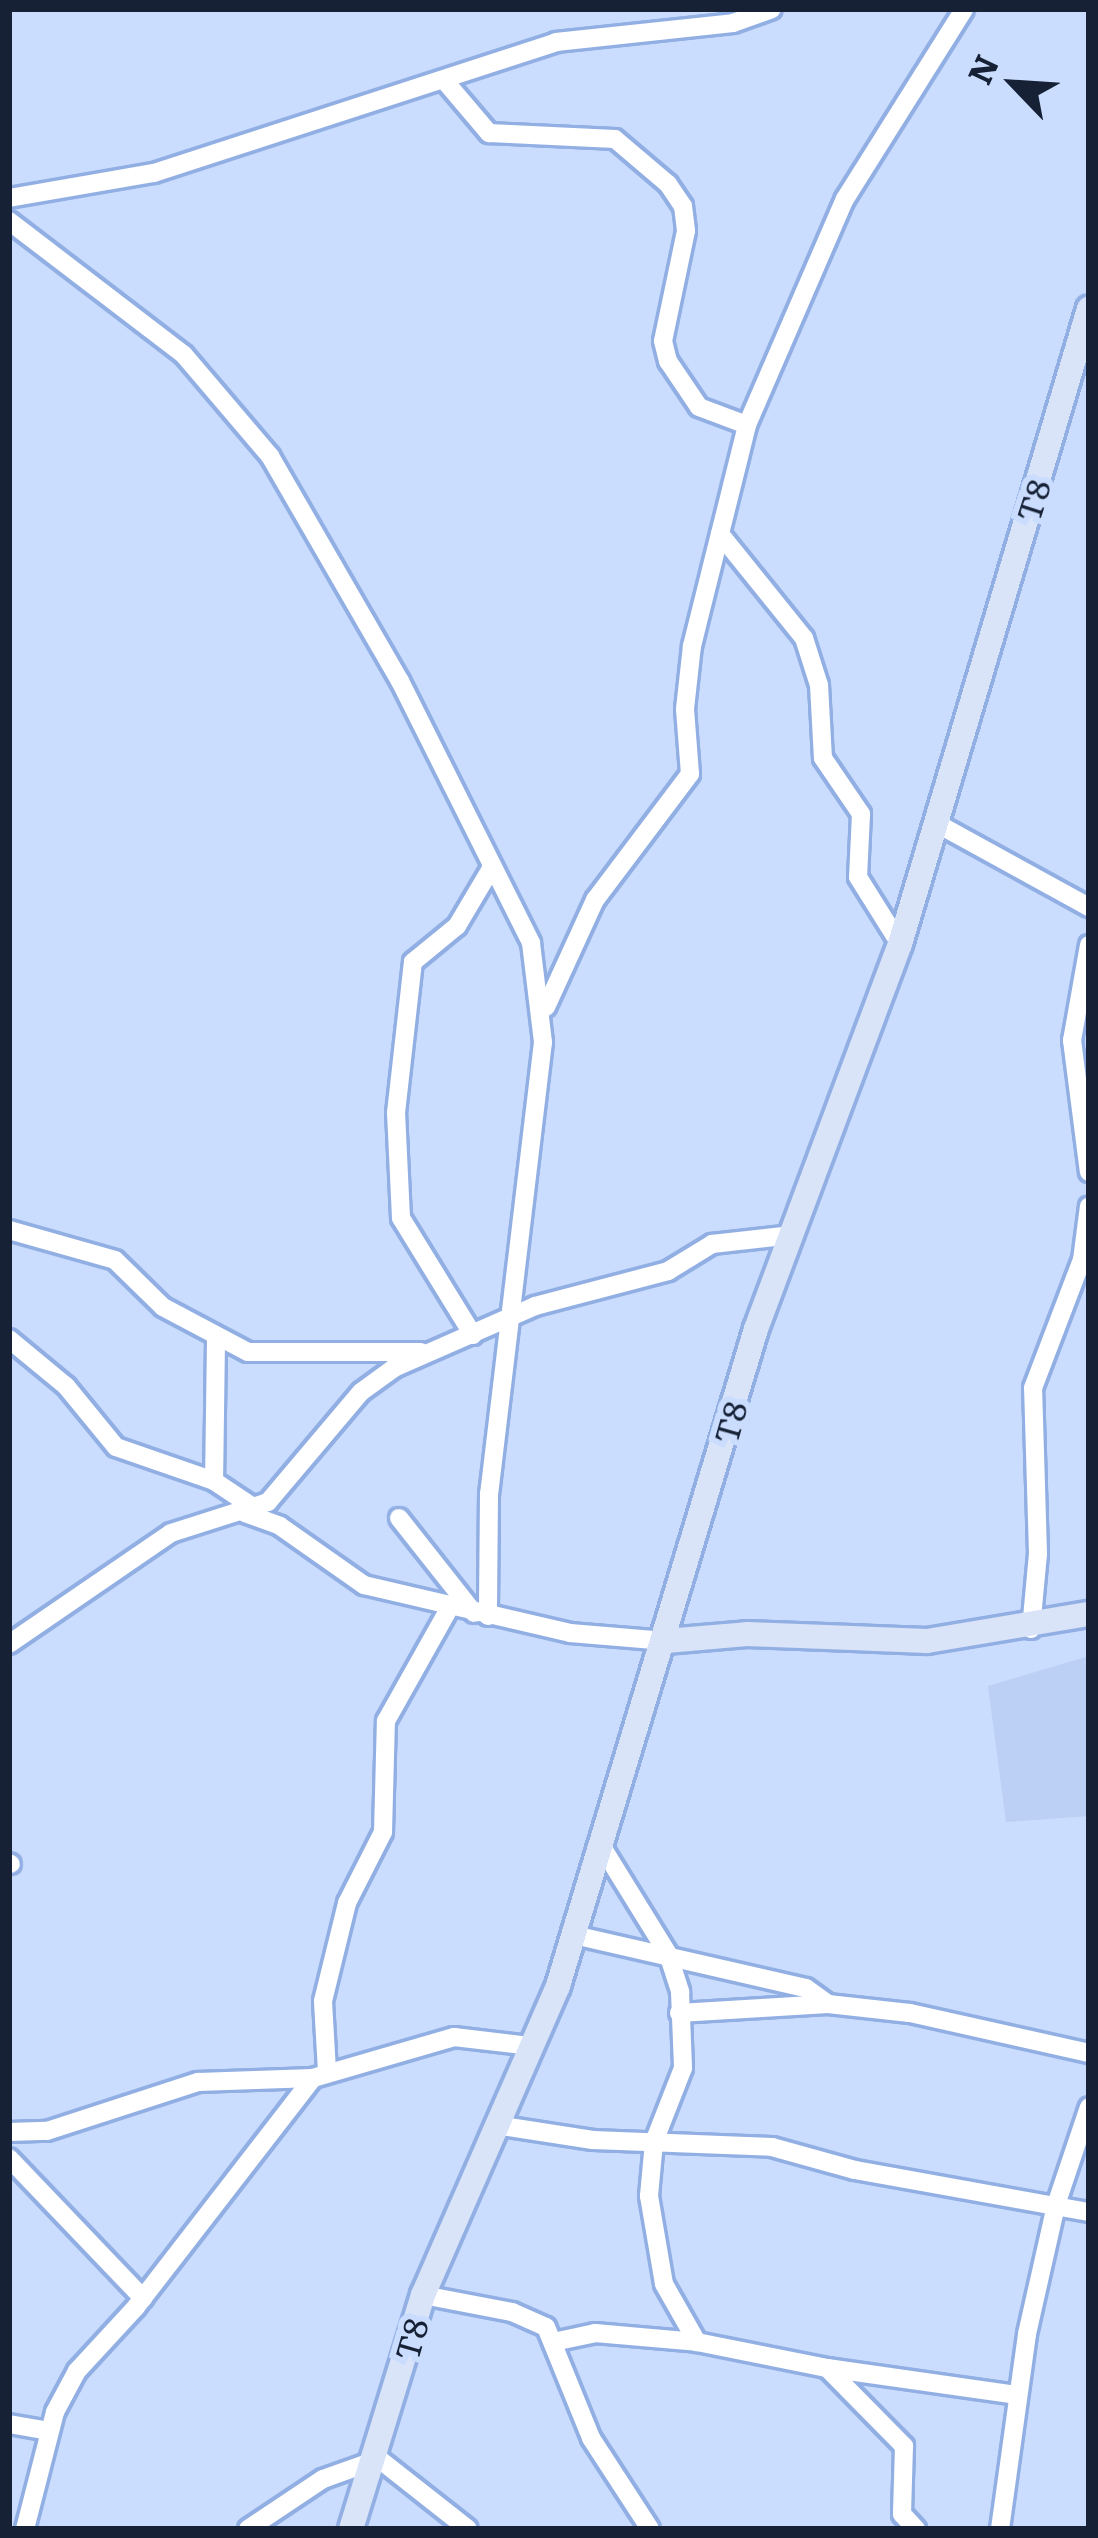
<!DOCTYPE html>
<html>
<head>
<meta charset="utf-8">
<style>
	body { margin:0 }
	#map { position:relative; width:1098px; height:2538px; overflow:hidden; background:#caddfe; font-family:Literata,serif }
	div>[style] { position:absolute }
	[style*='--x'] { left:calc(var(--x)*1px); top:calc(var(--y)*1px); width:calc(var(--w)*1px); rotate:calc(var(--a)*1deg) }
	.built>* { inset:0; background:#bccff4 }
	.roads { filter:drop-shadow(3px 0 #92afe4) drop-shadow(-3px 0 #92afe4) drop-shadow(0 3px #92afe4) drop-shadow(0 -3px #92afe4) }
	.street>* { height:18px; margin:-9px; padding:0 9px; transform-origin:9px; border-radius:9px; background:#fff }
	.secondary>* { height:24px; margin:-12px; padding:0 12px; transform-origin:12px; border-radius:12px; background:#d9e4f9 }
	span { translate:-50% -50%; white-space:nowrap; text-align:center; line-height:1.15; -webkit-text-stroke:12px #caddfe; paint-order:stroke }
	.street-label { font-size:33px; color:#162135 }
	.frame { position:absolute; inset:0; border:12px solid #162135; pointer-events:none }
	.north { position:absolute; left:954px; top:24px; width:120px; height:120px; -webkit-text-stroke:9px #caddfe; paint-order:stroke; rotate:295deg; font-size:33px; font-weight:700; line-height:48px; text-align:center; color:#162135 }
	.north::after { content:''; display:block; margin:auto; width:42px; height:54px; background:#162135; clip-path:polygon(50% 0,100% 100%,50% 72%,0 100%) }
</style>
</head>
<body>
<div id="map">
	<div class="built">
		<div style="clip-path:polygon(1089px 1656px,1089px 1816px,1006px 1822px,988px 1686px)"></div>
	</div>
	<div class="roads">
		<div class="street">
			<div style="--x:444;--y:80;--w:70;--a:49.7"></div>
			<div style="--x:489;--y:133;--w:126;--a:2.7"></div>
			<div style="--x:615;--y:139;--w:70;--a:40.3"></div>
			<div style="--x:668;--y:184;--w:27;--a:56"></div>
			<div style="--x:683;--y:206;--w:25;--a:83"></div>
			<div style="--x:686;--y:231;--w:112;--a:101.8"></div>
			<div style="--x:663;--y:341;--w:21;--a:76"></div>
			<div style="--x:668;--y:361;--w:55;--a:56"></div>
			<div style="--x:699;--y:407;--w:51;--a:20.6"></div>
			<div style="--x:9;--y:198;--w:147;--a:-9.8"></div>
			<div style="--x:154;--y:173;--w:423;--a:-18"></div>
			<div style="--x:556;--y:42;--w:178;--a:-6.1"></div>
			<div style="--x:733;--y:23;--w:41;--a:-19.7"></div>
			<div style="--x:9;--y:221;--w:220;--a:37.4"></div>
			<div style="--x:184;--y:355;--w:133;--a:49.6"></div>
			<div style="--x:270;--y:456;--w:260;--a:60"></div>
			<div style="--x:400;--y:681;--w:293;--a:63.4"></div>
			<div style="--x:531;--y:943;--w:100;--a:83.1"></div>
			<div style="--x:543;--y:1042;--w:454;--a:96.8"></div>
			<div style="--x:489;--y:1493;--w:123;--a:90.5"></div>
			<div style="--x:720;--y:534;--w:134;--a:51.1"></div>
			<div style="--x:804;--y:638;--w:49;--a:72.3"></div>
			<div style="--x:819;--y:685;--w:73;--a:86.9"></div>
			<div style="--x:823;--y:758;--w:68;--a:55.8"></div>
			<div style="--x:861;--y:814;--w:63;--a:92.7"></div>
			<div style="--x:858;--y:877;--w:79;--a:57.9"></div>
			<div style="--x:936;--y:823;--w:175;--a:28.8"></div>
			<div style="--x:1089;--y:945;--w:97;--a:100.1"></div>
			<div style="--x:1072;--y:1040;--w:133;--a:82.7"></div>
			<div style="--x:546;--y:1007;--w:118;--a:-65.4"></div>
			<div style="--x:595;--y:900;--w:158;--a:-53"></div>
			<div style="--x:690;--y:774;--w:65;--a:-94.4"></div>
			<div style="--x:685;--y:709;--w:63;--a:-83.7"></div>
			<div style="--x:692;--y:646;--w:228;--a:-76"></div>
			<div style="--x:747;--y:425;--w:246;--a:-66.6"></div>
			<div style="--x:845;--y:199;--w:224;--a:-57.9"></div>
			<div style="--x:9;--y:1230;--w:110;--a:15.8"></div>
			<div style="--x:115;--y:1260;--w:67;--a:44.4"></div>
			<div style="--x:163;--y:1307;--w:96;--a:27.9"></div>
			<div style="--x:248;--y:1352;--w:173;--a:0"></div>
			<div style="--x:473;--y:1335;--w:137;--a:-121.6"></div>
			<div style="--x:401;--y:1218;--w:105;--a:-92.7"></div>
			<div style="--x:396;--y:1113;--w:152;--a:-83.6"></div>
			<div style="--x:413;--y:962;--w:57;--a:-39.3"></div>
			<div style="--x:457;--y:926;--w:69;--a:-59.3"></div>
			<div style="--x:9;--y:1339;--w:74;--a:39.5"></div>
			<div style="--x:66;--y:1386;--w:79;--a:50.7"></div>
			<div style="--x:116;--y:1447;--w:104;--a:19.1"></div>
			<div style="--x:216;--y:1341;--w:140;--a:90.8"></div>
			<div style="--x:214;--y:1481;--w:50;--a:33.7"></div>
			<div style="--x:245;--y:1513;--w:37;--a:20"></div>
			<div style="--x:280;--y:1526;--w:103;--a:35.1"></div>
			<div style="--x:364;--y:1585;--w:212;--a:13.1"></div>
			<div style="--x:570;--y:1633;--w:96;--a:4.8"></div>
			<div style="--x:399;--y:1518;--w:121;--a:51.7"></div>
			<div style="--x:1031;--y:1629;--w:75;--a:-84.7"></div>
			<div style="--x:1038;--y:1554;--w:166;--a:-91.7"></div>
			<div style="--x:1033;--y:1388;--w:137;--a:-69.1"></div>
			<div style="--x:1082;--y:1260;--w:54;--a:-82.6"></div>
			<div style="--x:9;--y:1644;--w:196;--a:-34.4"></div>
			<div style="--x:171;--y:1533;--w:102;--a:-17.7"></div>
			<div style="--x:268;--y:1502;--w:144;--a:-49.8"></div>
			<div style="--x:361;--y:1392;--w:41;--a:-36"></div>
			<div style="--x:394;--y:1368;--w:154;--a:-23.7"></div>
			<div style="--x:535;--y:1306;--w:138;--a:-14.7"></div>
			<div style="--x:668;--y:1271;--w:52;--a:-31.5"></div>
			<div style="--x:712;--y:1244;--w:81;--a:-6.4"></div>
			<div style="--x:602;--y:1847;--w:126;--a:58.3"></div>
			<div style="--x:668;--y:1954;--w:40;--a:72"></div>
			<div style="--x:680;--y:1992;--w:76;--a:87.7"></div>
			<div style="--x:683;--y:2068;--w:79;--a:111.4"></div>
			<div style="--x:654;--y:2142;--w:54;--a:95.3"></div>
			<div style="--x:649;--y:2196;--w:89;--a:80.3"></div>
			<div style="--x:664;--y:2284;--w:67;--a:60.4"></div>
			<div style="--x:9;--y:1863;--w:2;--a:27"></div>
			<div style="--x:574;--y:1935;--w:238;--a:12.9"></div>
			<div style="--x:806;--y:1988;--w:27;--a:36"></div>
			<div style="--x:679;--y:2013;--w:149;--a:-3.5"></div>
			<div style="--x:828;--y:2004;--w:82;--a:6.3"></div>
			<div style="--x:910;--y:2013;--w:183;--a:12.6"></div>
			<div style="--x:327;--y:2071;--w:70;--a:-93.3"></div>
			<div style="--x:323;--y:2001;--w:101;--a:-76.2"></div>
			<div style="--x:347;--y:1903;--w:80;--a:-63.1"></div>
			<div style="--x:383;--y:1832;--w:111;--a:-88.5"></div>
			<div style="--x:386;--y:1721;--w:131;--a:-60.7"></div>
			<div style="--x:496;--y:2125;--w:98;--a:8.8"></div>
			<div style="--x:593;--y:2140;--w:179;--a:2.2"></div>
			<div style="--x:772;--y:2147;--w:86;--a:15.5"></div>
			<div style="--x:855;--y:2170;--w:238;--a:10.2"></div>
			<div style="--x:9;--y:2132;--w:38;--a:-2"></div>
			<div style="--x:47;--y:2131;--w:159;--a:-18"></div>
			<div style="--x:198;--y:2082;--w:115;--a:-2"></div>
			<div style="--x:9;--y:2158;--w:194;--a:46.3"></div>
			<div style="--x:423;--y:2295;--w:91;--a:10.8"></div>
			<div style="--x:512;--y:2312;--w:37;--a:24"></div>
			<div style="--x:546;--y:2327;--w:120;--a:67.9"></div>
			<div style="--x:591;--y:2438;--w:108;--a:57"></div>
			<div style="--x:558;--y:2341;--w:38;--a:-12"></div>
			<div style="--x:595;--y:2333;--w:102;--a:5"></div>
			<div style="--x:697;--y:2342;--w:133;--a:11.3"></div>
			<div style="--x:827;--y:2368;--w:110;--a:45.4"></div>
			<div style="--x:904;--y:2446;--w:68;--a:91.7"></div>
			<div style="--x:902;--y:2514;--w:21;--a:47"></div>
			<div style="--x:827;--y:2368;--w:191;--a:8.1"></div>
			<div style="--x:9;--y:2424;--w:40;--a:10"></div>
			<div style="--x:25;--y:2529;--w:121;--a:-75.6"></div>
			<div style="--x:55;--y:2412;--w:47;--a:-61.8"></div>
			<div style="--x:77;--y:2371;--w:87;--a:-47.3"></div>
			<div style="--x:136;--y:2307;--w:289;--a:-52.3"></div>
			<div style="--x:313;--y:2078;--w:147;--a:-16.2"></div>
			<div style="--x:454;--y:2037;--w:78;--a:6.7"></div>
			<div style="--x:248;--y:2529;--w:90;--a:-33.7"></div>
			<div style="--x:323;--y:2479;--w:59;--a:-19.7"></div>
			<div style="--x:379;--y:2459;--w:113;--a:38.2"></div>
			<div style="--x:1000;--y:2529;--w:197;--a:-82.1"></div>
			<div style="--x:1027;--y:2334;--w:132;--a:-77.3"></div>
			<div style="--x:1056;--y:2205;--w:103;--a:-71.4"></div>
		</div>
		<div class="secondary">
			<div style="--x:666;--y:1641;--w:81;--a:-4.9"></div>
			<div style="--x:747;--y:1634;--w:180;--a:2.2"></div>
			<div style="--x:927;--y:1641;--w:164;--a:-9.5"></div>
			<div style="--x:351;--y:2529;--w:245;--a:-72.9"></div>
			<div style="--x:423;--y:2295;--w:337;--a:-66.4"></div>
			<div style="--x:558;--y:1986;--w:686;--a:-73.23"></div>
			<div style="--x:756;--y:1329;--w:411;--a:-69.5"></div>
			<div style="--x:900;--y:944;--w:663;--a:-73.43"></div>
		</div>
	</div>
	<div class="street-label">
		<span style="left:1032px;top:500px;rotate:-72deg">T8</span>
		<span style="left:729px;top:1422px;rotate:-74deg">T8</span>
		<span style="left:410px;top:2339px;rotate:-74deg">T8</span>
	</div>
	<div class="frame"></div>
	<div class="north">N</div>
</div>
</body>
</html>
